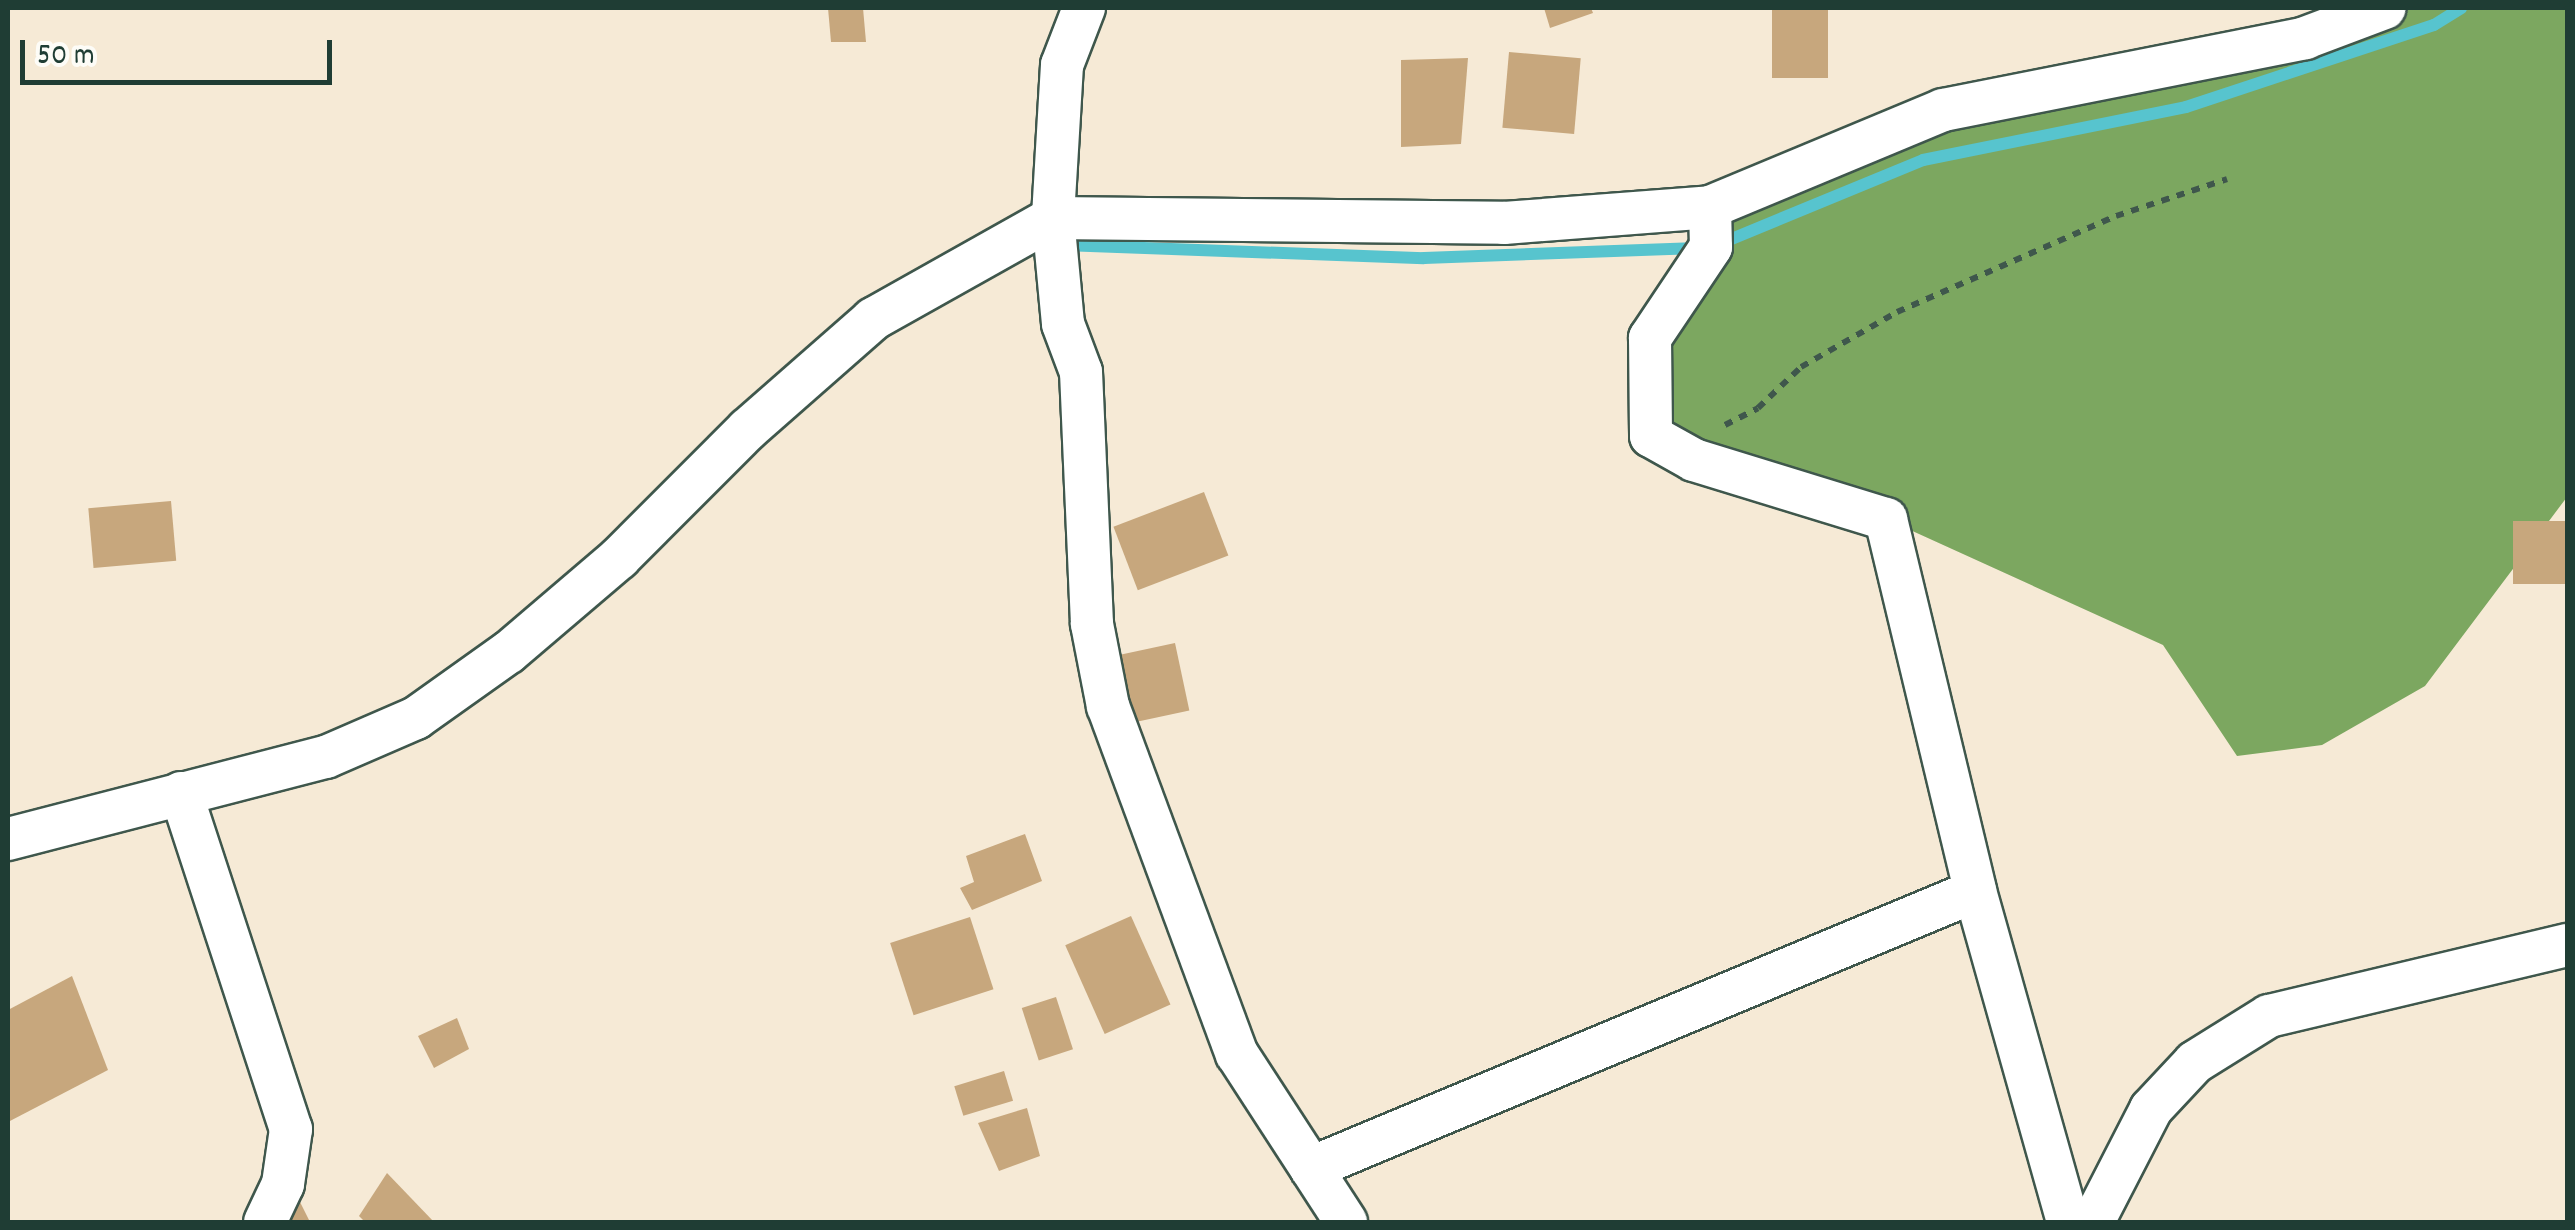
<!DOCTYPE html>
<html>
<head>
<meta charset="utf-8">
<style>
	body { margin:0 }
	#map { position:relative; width:2575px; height:1230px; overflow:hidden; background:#f6ead6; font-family:Dekko,sans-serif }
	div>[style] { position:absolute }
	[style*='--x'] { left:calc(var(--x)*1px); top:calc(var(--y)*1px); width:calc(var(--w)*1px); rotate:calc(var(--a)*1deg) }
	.forest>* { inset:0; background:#7ca760 }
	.stream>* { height:12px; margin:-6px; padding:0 6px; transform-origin:6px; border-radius:6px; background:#57c4ce }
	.building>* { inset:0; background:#c7a77d; transform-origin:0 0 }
	.path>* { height:6px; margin-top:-3px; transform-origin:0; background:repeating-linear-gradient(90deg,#3f574c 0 8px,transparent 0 16px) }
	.roads { filter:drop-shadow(2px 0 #3f574c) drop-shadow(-2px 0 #3f574c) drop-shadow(0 2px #3f574c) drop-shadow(0 -2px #3f574c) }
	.street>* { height:42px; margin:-21px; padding:0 21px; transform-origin:21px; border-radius:21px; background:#fff }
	span { translate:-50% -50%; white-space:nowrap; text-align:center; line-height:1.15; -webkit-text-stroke:9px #fdfcf7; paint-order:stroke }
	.frame { position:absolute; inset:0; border:10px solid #1f3d34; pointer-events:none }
	.scale { position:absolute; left:20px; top:40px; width:312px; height:45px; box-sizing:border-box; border:5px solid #1f3d34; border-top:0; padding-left:12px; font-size:30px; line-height:35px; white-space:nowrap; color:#1f3d34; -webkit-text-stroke:8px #fdfcf7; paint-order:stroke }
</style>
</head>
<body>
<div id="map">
	<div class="forest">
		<div style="clip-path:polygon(2385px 8px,2567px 8px,2567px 497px,2425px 686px,2322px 745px,2237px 756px,2163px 645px,1886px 519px,1659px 436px,1650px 338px,1710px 207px,1943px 110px)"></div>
	</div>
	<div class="stream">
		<div style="--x:1063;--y:245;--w:361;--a:2.1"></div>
		<div style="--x:1424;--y:258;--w:274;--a:-2.1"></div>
		<div style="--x:1717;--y:245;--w:223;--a:-22.4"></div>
		<div style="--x:1923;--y:160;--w:268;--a:-11.4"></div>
		<div style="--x:2186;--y:107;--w:261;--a:-18.3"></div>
		<div style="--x:2434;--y:25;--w:32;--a:-32"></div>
	</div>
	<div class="building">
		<div style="clip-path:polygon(828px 8px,863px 8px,866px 42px,831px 42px)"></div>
		<div style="clip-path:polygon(1544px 8px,1591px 8px,1593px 13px,1550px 28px)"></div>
		<div style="left:1772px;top:8px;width:56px;height:70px"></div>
		<div style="left:1509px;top:52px;width:72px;height:76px;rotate:5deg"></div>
		<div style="clip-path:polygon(1468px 58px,1461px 144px,1401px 147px,1401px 60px)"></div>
		<div style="left:1204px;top:492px;width:68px;height:97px;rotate:69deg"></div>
		<div style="left:171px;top:501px;width:60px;height:83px;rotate:85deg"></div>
		<div style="left:2568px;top:521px;width:63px;height:55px;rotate:90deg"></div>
		<div style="left:1175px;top:643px;width:69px;height:62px;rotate:78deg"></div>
		<div style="clip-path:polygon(1025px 834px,1042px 881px,972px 910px,960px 888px,974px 882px,966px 856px)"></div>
		<div style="left:1131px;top:916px;width:97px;height:72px;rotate:66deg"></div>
		<div style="left:970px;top:917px;width:76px;height:84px;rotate:72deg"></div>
		<div style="clip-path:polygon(72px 976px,108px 1070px,8px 1122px,8px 1010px)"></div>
		<div style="left:1056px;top:997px;width:55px;height:36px;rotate:72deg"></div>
		<div style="clip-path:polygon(457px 1018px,469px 1049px,434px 1068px,418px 1036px)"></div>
		<div style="left:1004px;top:1071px;width:31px;height:52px;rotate:73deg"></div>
		<div style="clip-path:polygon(1027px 1108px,1040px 1156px,999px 1171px,978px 1123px)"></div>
		<div style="clip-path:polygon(387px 1173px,434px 1222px,365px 1222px,359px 1216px)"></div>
		<div style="clip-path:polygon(299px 1200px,310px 1222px,287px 1222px)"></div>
	</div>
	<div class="path">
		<div style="--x:1725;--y:425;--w:37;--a:-27"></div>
		<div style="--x:1758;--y:408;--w:59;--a:-43.6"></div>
		<div style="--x:1801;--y:367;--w:111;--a:-29.8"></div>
		<div style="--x:1897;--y:312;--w:239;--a:-23.7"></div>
		<div style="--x:2116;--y:216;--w:117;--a:-18.4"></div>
	</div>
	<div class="roads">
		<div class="street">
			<div style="--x:1084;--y:8;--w:61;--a:111.1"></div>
			<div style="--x:1062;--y:65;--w:153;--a:93.4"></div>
			<div style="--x:1053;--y:218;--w:106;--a:84.6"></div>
			<div style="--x:1063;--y:324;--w:51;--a:69.4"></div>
			<div style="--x:1081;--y:372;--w:252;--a:87.5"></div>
			<div style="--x:1092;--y:624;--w:84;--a:79"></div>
			<div style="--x:1108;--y:706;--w:371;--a:69.7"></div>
			<div style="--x:1237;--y:1054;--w:200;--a:57"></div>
			<div style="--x:1710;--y:207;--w:40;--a:88.6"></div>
			<div style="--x:1711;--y:247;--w:110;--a:123.8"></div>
			<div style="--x:1650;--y:338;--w:98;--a:89.4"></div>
			<div style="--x:1651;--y:436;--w:49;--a:29.2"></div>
			<div style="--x:1694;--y:460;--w:201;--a:17.1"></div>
			<div style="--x:1886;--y:519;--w:382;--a:76.5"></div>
			<div style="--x:1975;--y:891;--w:344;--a:74.3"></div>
			<div style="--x:181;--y:793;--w:354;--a:71.9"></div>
			<div style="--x:291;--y:1129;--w:56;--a:98.3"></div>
			<div style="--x:283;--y:1184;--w:42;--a:115.3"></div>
			<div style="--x:8;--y:839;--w:328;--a:-14.5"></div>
			<div style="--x:326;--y:757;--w:98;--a:-23.4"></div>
			<div style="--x:416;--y:718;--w:114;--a:-35.4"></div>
			<div style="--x:509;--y:652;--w:145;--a:-40.5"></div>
			<div style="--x:619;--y:558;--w:182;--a:-45"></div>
			<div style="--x:748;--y:429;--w:167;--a:-41.3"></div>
			<div style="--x:873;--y:319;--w:206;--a:-29.3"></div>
			<div style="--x:1053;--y:218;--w:451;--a:0.6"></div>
			<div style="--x:1504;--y:223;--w:207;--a:-4.4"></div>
			<div style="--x:1710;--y:207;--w:252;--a:-22.6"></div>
			<div style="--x:1943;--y:110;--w:369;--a:-11.2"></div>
			<div style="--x:2305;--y:38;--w:85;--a:-20.6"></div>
			<div style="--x:1311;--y:1168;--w:719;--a:-22.64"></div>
			<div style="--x:2093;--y:1222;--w:127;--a:-62.8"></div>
			<div style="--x:2151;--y:1109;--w:64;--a:-46.9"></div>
			<div style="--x:2195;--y:1062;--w:87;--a:-31.9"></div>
			<div style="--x:2269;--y:1016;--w:307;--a:-13.4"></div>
		</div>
	</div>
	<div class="frame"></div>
	<div class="scale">50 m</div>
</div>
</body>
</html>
